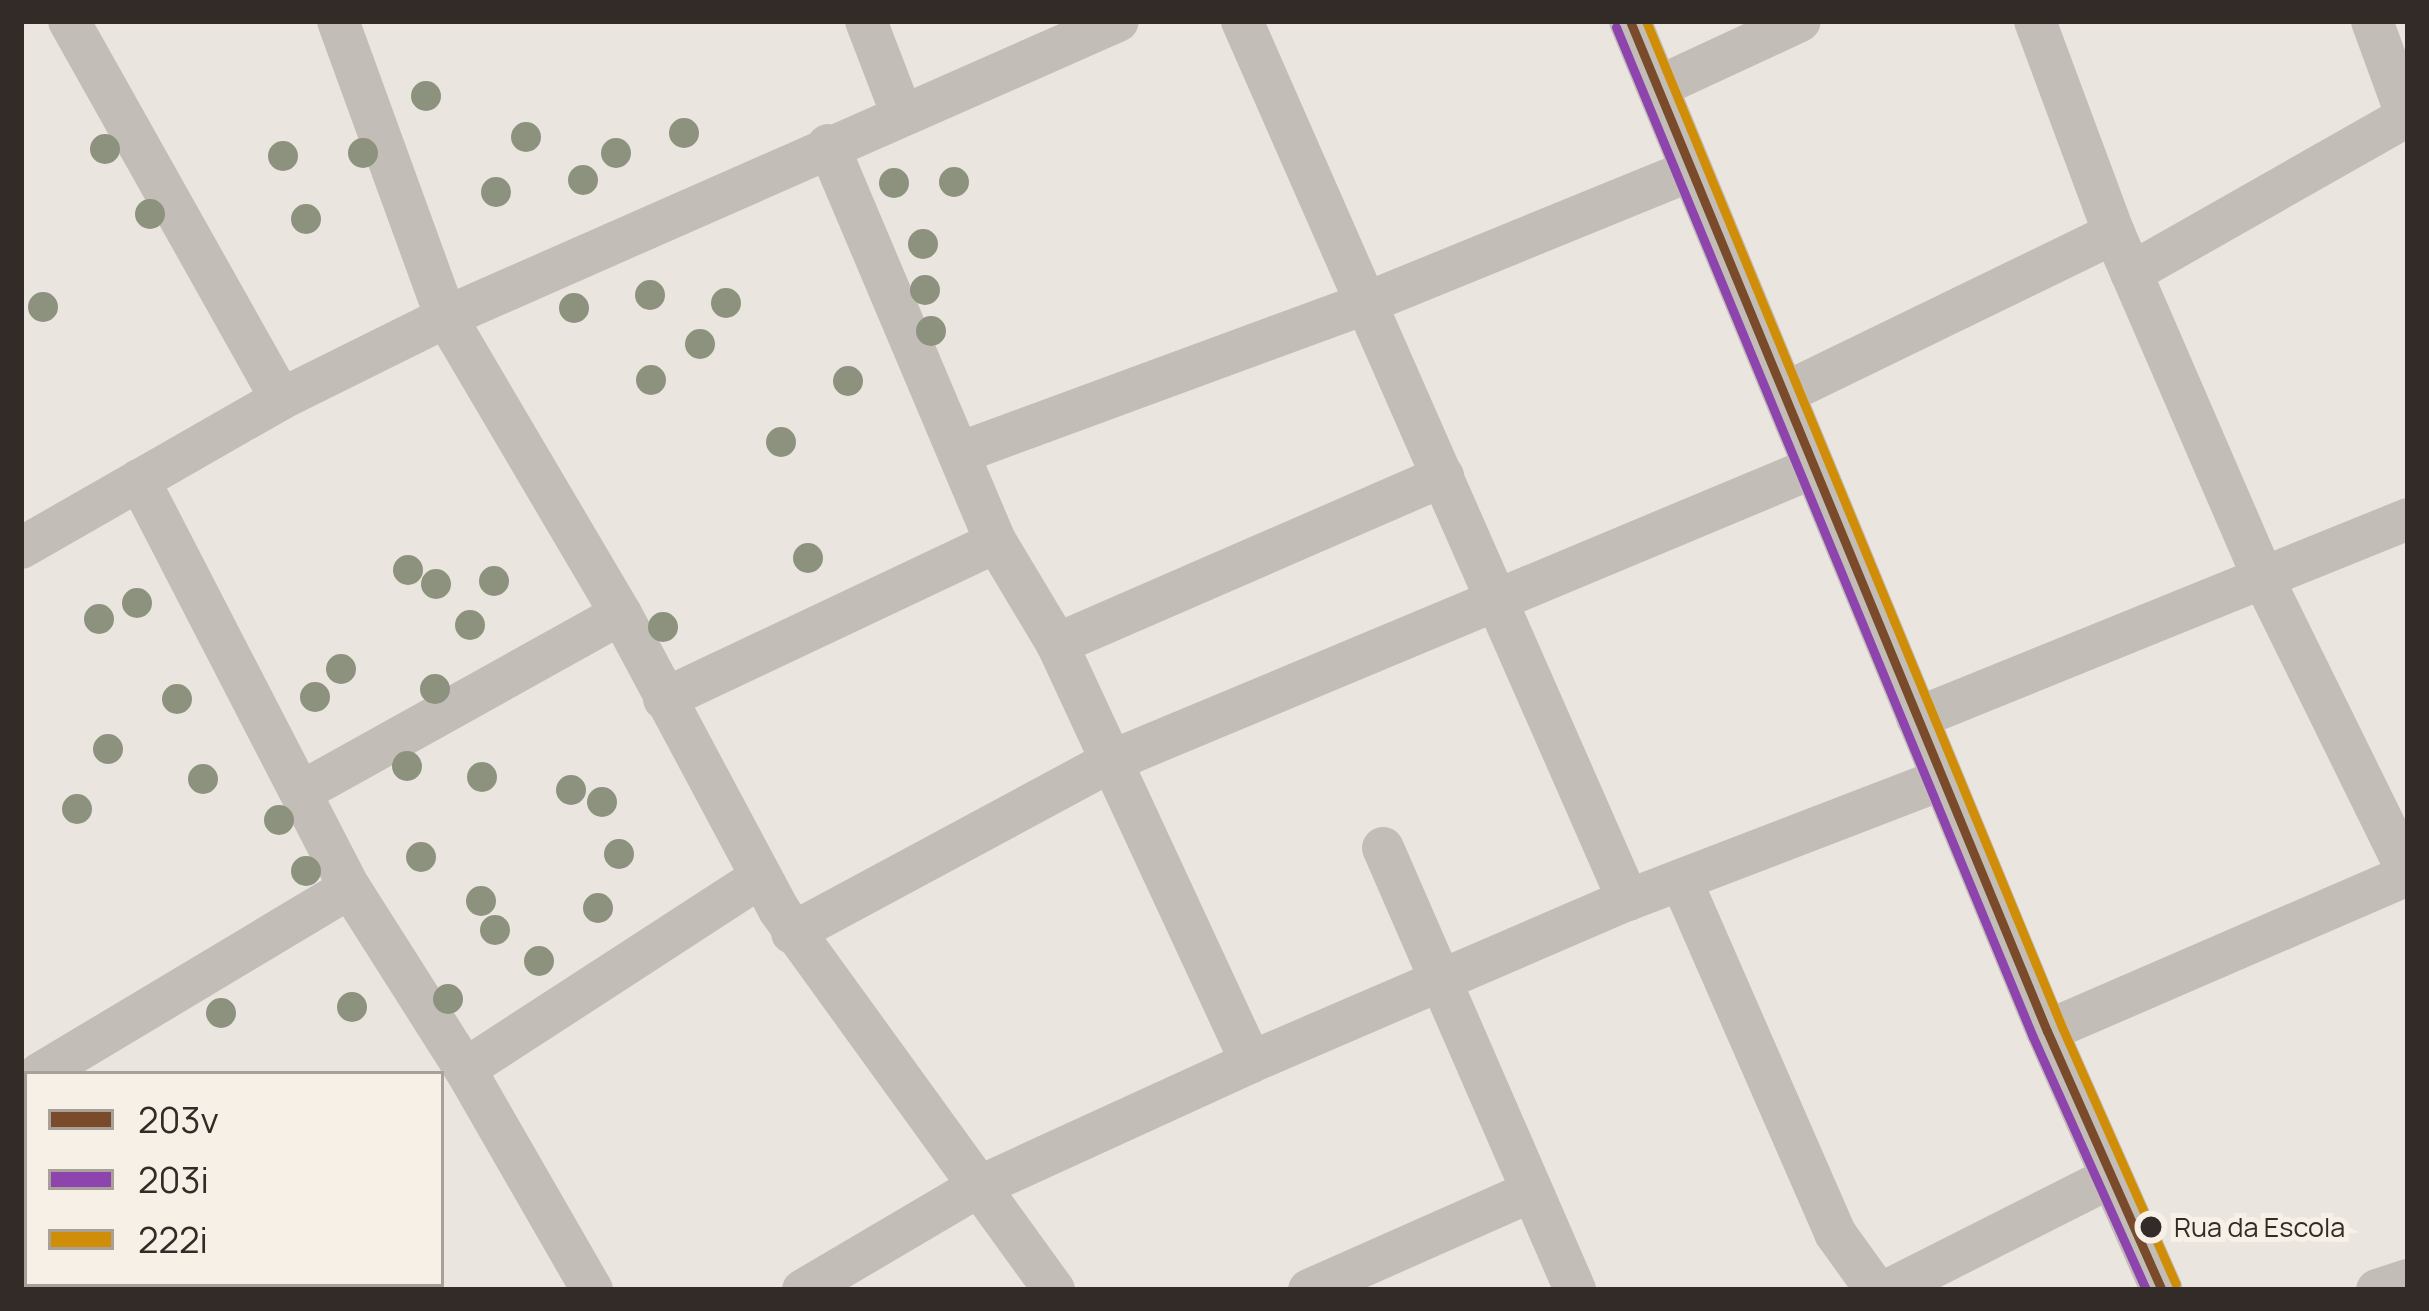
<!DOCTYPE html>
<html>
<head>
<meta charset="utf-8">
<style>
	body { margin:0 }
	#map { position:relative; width:2429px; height:1311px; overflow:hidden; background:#eae5df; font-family:Manrope,sans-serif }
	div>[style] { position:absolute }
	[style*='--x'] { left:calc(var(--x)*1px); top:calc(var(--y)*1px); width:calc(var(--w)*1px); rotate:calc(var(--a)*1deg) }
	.minor>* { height:42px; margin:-21px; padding:0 21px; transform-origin:21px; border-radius:21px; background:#c3bdb8 }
	.bus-1>* { height:9px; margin:-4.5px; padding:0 4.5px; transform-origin:4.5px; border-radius:4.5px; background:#7a4b2a }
	.bus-2>* { height:9px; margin:-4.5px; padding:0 4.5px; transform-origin:4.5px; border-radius:4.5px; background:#8e44ad }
	.bus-3>* { height:9px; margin:-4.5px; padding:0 4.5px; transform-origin:4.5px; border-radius:4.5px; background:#d08d08 }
	.trees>* { width:30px; height:30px; margin:-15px; border-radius:50%; background:#8d927e }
	.dots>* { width:33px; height:33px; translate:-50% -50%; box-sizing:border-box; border:6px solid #f6f0e6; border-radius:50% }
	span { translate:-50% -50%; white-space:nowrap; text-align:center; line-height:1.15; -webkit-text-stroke:10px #f6f0e6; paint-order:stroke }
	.bus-label { font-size:27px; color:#322b27 }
	.left { translate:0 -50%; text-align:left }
	.frame { position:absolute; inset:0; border:24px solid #322b27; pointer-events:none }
	.legend { position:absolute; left:24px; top:1071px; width:420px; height:216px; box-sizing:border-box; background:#f6f0e6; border:3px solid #a8a19a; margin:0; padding:15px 21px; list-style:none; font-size:36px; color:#322b27 }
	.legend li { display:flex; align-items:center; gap:24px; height:60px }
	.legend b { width:60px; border:3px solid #a8a19a }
</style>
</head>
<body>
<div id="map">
	<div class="minor">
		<div style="--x:69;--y:21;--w:433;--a:60.7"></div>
		<div style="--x:338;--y:21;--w:315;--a:70"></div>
		<div style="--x:446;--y:317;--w:345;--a:59.5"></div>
		<div style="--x:621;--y:614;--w:336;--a:61.9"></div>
		<div style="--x:779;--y:910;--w:469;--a:54.1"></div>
		<div style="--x:866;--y:21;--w:101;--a:69"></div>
		<div style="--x:1242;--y:21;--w:960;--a:66.29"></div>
		<div style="--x:1630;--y:21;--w:1093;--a:67.57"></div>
		<div style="--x:2047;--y:1031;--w:283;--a:66.1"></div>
		<div style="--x:2035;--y:21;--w:226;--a:69.6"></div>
		<div style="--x:2114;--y:233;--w:376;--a:66.6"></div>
		<div style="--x:2263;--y:578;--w:329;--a:63.8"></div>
		<div style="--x:2372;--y:21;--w:105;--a:70"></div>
		<div style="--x:1660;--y:86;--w:154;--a:-24.9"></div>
		<div style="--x:828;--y:145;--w:431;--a:67.1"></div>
		<div style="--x:996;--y:542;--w:119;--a:59.1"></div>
		<div style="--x:1057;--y:644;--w:461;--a:65.1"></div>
		<div style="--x:2131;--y:273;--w:318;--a:-29.6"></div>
		<div style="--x:1785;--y:393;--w:366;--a:-25.9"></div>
		<div style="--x:962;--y:452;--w:431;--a:-20.2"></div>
		<div style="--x:1366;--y:303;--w:350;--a:-22.2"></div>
		<div style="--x:139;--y:480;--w:459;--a:62.7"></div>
		<div style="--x:350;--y:888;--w:214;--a:57.6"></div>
		<div style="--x:465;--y:1069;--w:255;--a:60.1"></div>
		<div style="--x:21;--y:548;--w:300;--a:-29.8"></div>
		<div style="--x:281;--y:399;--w:184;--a:-26.4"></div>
		<div style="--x:446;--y:317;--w:734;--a:-23.77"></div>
		<div style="--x:1057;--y:644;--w:421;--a:-23.5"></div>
		<div style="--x:664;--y:699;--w:367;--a:-25.3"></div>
		<div style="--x:1917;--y:718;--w:530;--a:-22.06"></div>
		<div style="--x:301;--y:792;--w:366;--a:-29.1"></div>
		<div style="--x:1383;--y:848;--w:482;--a:66.5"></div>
		<div style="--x:1681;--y:880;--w:385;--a:66.4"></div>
		<div style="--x:1835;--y:1233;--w:70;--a:54.3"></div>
		<div style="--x:792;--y:933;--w:360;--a:-28.3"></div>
		<div style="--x:1109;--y:762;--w:763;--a:-22.67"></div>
		<div style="--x:2047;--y:1031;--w:393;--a:-23.4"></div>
		<div style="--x:465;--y:1069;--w:353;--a:-33"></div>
		<div style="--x:39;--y:1074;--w:362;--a:-30.9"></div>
		<div style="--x:116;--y:1284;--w:7;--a:63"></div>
		<div style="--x:803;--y:1290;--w:201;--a:-30.5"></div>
		<div style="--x:976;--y:1188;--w:302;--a:-24.6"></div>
		<div style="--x:1251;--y:1062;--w:410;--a:-23.3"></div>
		<div style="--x:1628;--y:900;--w:337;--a:-21"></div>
		<div style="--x:1309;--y:1290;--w:242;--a:-23.9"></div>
		<div style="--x:1888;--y:1290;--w:249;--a:-26.8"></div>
		<div style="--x:2377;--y:1290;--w:33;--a:-18"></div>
	</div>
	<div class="bus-1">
		<div style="--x:1630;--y:21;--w:1093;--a:67.57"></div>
		<div style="--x:2047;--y:1031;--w:283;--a:66.1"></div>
	</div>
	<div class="bus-2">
		<div style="--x:1616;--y:27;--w:1093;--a:67.57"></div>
		<div style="--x:2033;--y:1037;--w:277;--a:65.9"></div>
	</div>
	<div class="bus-3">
		<div style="--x:1646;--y:21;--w:1086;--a:67.54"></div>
		<div style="--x:2061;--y:1025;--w:283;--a:66.1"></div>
	</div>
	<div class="trees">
		<div style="left:426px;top:96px"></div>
		<div style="left:684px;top:133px"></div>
		<div style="left:526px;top:137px"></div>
		<div style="left:105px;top:149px"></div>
		<div style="left:363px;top:153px"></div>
		<div style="left:616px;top:153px"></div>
		<div style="left:283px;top:156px"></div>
		<div style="left:583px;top:180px"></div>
		<div style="left:954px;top:182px"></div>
		<div style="left:894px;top:183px"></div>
		<div style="left:496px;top:192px"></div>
		<div style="left:150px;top:214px"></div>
		<div style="left:306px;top:219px"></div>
		<div style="left:923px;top:244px"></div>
		<div style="left:925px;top:290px"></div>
		<div style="left:650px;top:295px"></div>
		<div style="left:726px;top:303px"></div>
		<div style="left:43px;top:307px"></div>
		<div style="left:574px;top:308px"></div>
		<div style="left:931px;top:331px"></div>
		<div style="left:700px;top:344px"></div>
		<div style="left:651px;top:380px"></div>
		<div style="left:848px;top:381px"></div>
		<div style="left:781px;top:442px"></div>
		<div style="left:808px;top:558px"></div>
		<div style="left:408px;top:570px"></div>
		<div style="left:494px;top:581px"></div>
		<div style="left:436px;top:584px"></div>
		<div style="left:137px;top:603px"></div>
		<div style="left:99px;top:619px"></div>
		<div style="left:470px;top:625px"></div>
		<div style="left:663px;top:627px"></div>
		<div style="left:341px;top:669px"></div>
		<div style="left:435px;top:689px"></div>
		<div style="left:315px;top:697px"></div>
		<div style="left:177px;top:699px"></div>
		<div style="left:108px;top:749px"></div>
		<div style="left:407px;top:766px"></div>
		<div style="left:482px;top:777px"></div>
		<div style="left:203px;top:779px"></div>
		<div style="left:571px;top:790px"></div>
		<div style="left:602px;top:802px"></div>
		<div style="left:77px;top:809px"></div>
		<div style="left:279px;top:820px"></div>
		<div style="left:619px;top:854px"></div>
		<div style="left:421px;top:857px"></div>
		<div style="left:306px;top:871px"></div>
		<div style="left:481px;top:901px"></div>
		<div style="left:598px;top:908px"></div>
		<div style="left:495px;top:930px"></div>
		<div style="left:539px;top:961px"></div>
		<div style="left:448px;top:999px"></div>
		<div style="left:352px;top:1007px"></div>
		<div style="left:221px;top:1013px"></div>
	</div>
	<div class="dots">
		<div style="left:2151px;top:1227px;background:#322b27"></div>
	</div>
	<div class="bus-label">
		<span class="left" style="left:2174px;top:1227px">Rua da Escola</span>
	</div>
	<div class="frame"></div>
	<ul class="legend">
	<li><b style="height:15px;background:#7a4b2a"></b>203v</li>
	<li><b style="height:15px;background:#8e44ad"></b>203i</li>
	<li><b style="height:15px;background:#d08d08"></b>222i</li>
	</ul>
</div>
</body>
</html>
